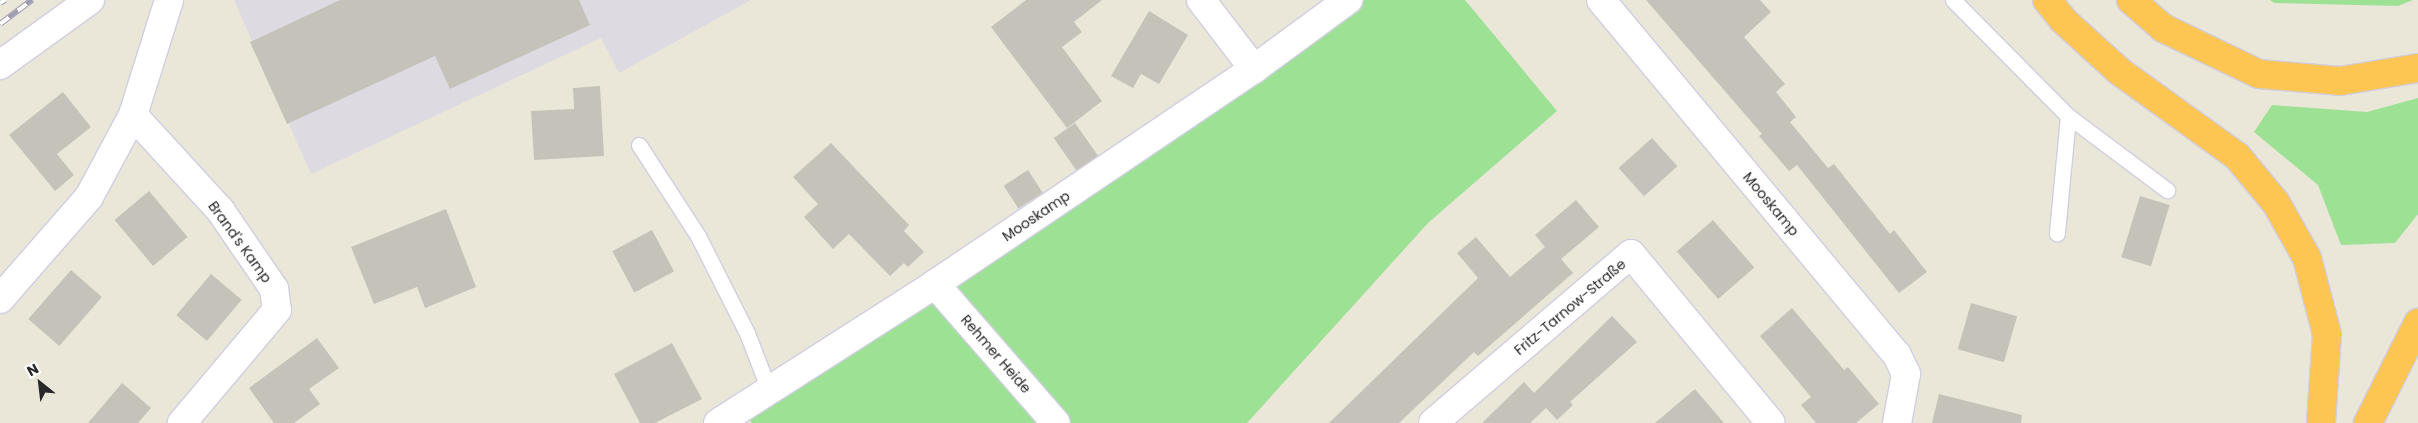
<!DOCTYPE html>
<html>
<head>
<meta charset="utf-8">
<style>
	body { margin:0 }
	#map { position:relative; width:2418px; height:423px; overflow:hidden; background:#eae7d9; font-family:Poppins,sans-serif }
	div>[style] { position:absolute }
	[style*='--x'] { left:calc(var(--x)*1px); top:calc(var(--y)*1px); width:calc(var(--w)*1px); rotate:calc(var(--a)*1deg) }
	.industrial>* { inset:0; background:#dedae2 }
	.green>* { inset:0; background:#9de195 }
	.building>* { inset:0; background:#c5c3b9; transform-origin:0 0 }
	.roads { filter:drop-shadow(1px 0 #cfcee1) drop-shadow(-1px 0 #cfcee1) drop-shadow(0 1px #cfcee1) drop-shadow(0 -1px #cfcee1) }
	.lane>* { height:15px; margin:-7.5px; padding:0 7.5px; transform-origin:7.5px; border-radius:7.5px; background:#fff }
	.street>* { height:28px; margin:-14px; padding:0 14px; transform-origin:14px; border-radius:14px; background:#fff }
	.highway>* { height:28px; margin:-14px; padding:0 14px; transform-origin:14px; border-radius:14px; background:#fdc551 }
	.rail>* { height:5.5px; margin-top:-2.75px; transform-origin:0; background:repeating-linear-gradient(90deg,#fff 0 11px,#9e9cb2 0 22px); box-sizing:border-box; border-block:1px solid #9e9cb2 }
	span { translate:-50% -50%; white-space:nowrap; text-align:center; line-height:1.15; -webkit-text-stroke:4px #fff; paint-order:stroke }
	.street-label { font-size:14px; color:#282828 }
	.north { position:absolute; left:15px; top:358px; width:50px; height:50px; -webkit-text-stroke:4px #fff; paint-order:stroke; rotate:331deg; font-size:14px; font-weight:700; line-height:20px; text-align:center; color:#282828 }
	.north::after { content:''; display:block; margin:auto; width:18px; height:22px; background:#282828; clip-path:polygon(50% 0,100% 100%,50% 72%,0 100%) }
</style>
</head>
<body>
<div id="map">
	<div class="industrial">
		<div style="clip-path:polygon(234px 0,751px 0,619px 73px,601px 38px,311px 174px)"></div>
	</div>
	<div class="green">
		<div style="clip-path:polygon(1360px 0,1465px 0,1557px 111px,1428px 223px,1247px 423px,752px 423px,749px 419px)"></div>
		<div style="clip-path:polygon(2270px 0,2413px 0,2398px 6px,2274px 3px)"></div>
		<div style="clip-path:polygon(2418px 98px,2418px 214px,2395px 243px,2341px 245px,2318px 185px,2254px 132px,2272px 105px,2367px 112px)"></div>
	</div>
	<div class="building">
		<div style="clip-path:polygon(340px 0,579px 0,590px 25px,450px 89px,435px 56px,287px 124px,250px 42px)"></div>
		<div style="clip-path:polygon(1026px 0,1102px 0,1074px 22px,1082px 32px,1062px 47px,1102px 101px,1067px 128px,991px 27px)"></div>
		<div style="clip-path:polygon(1646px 0,1760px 0,1771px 12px,1744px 37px,1785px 84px,1776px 92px,1796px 117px,1790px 122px,1828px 168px,1834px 164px,1890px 234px,1894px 230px,1927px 272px,1899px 293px,1797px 165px,1789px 171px,1759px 136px,1762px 134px)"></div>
		<div style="clip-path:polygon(1149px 11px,1188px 35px,1159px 84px,1141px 74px,1133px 88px,1111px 76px)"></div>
		<div style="clip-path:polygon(600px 86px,604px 156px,534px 160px,531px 111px,574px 109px,573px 88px)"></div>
		<div style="clip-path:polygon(63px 92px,91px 127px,57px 154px,74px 175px,55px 191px,9px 135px)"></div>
		<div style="left:1075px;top:123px;width:40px;height:26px;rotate:55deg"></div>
		<div style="left:1652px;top:138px;width:38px;height:45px;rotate:48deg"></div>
		<div style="clip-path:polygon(831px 143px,909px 225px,904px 231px,924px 252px,908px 267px,904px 263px,890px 276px,849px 234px,833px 249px,804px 217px,818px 204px,793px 177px)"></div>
		<div style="left:1028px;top:170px;width:27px;height:29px;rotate:57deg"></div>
		<div style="left:149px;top:191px;width:60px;height:45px;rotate:50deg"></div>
		<div style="left:2140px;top:196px;width:31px;height:64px;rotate:17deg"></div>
		<div style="clip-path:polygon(1576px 200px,1599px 227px,1561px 259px,1573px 273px,1478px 356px,1474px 352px,1399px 423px,1329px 423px,1478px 278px,1457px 253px,1476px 237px,1510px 277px,1545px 247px,1535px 235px)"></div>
		<div style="clip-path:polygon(446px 209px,476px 287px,425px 308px,417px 287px,374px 304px,351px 247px)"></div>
		<div style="left:1713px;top:220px;width:63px;height:48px;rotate:49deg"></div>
		<div style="left:652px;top:230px;width:47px;height:45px;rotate:62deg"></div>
		<div style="left:71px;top:270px;width:41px;height:65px;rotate:41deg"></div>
		<div style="left:211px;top:274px;width:40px;height:54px;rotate:40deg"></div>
		<div style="left:1971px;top:303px;width:48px;height:48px;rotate:16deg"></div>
		<div style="clip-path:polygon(1792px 308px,1844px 370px,1848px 367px,1879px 404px,1856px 423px,1816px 423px,1801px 405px,1811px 397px,1760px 336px)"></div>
		<div style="clip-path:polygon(1612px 316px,1637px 342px,1570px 402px,1573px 405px,1557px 420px,1546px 408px,1530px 423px,1482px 423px,1524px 382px,1534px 393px)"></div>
		<div style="clip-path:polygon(317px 338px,339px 368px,309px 389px,320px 404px,294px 423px,274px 423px,249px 388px)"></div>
		<div style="clip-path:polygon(672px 343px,702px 399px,655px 423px,640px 423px,614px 374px)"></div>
		<div style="clip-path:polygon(122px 383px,151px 408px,138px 423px,88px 423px)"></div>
		<div style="clip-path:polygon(1695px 389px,1724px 423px,1655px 423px)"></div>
		<div style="clip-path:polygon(1939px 394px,2022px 415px,2021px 423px,1932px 423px)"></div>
	</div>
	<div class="roads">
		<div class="lane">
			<div style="--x:1953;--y:0;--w:163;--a:45.2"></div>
			<div style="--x:2068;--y:116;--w:118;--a:95.4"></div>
			<div style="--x:2068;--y:116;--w:124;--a:36.8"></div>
			<div style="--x:639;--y:145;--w:108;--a:57"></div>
			<div style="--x:698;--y:236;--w:109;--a:63.2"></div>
			<div style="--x:747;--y:333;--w:61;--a:68.9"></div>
		</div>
		<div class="street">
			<div style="--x:1201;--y:0;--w:87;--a:52.5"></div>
			<div style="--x:1601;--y:0;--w:462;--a:50.2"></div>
			<div style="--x:1897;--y:355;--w:21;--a:65"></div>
			<div style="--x:1906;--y:374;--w:50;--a:100.4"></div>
			<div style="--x:0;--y:65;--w:111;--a:-35.8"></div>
			<div style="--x:133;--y:115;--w:129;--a:47.5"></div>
			<div style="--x:220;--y:210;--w:96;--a:55.6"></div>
			<div style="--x:274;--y:289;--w:21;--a:82"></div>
			<div style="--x:277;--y:310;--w:148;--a:130.1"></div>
			<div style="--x:935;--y:284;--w:184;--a:49"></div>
			<div style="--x:0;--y:299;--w:135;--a:-48.9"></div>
			<div style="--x:89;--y:197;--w:93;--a:-61.8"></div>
			<div style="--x:133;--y:115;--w:121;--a:-72.6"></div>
			<div style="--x:718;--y:423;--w:258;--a:-32.6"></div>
			<div style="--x:935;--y:284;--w:385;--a:-34"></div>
			<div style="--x:1254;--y:69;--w:117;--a:-36.3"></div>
			<div style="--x:1433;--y:423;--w:260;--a:-40.5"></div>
			<div style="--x:1631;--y:254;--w:219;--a:50.4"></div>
		</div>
		<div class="highway">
			<div style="--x:2047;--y:0;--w:26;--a:51"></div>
			<div style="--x:2063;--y:20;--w:76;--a:42.3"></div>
			<div style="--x:2119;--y:71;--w:145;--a:35.8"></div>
			<div style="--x:2237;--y:156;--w:61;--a:50.3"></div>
			<div style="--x:2276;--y:203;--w:63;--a:60.6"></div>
			<div style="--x:2307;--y:258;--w:79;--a:75.3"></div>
			<div style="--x:2327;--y:334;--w:89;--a:93.9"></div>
			<div style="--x:2131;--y:0;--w:43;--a:41.2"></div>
			<div style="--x:2163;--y:28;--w:106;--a:25.6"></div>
			<div style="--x:2259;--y:74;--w:81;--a:4.9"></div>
			<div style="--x:2340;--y:81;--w:79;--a:-9.5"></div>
			<div style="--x:2368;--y:423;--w:112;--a:-63.4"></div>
		</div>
	</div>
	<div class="rail">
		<div style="--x:0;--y:3;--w:6;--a:-31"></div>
		<div style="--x:0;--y:24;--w:40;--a:-37"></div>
	</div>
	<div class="street-label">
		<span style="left:1771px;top:204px;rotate:50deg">Mooskamp</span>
		<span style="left:1036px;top:216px;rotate:-34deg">Mooskamp</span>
		<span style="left:240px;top:242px;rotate:54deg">Brand's Kamp</span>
		<span style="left:1570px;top:307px;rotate:-40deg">Fritz-Tarnow-Straße</span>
		<span style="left:996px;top:354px;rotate:49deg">Rehmer Heide</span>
	</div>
	<div class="north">N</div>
</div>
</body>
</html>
